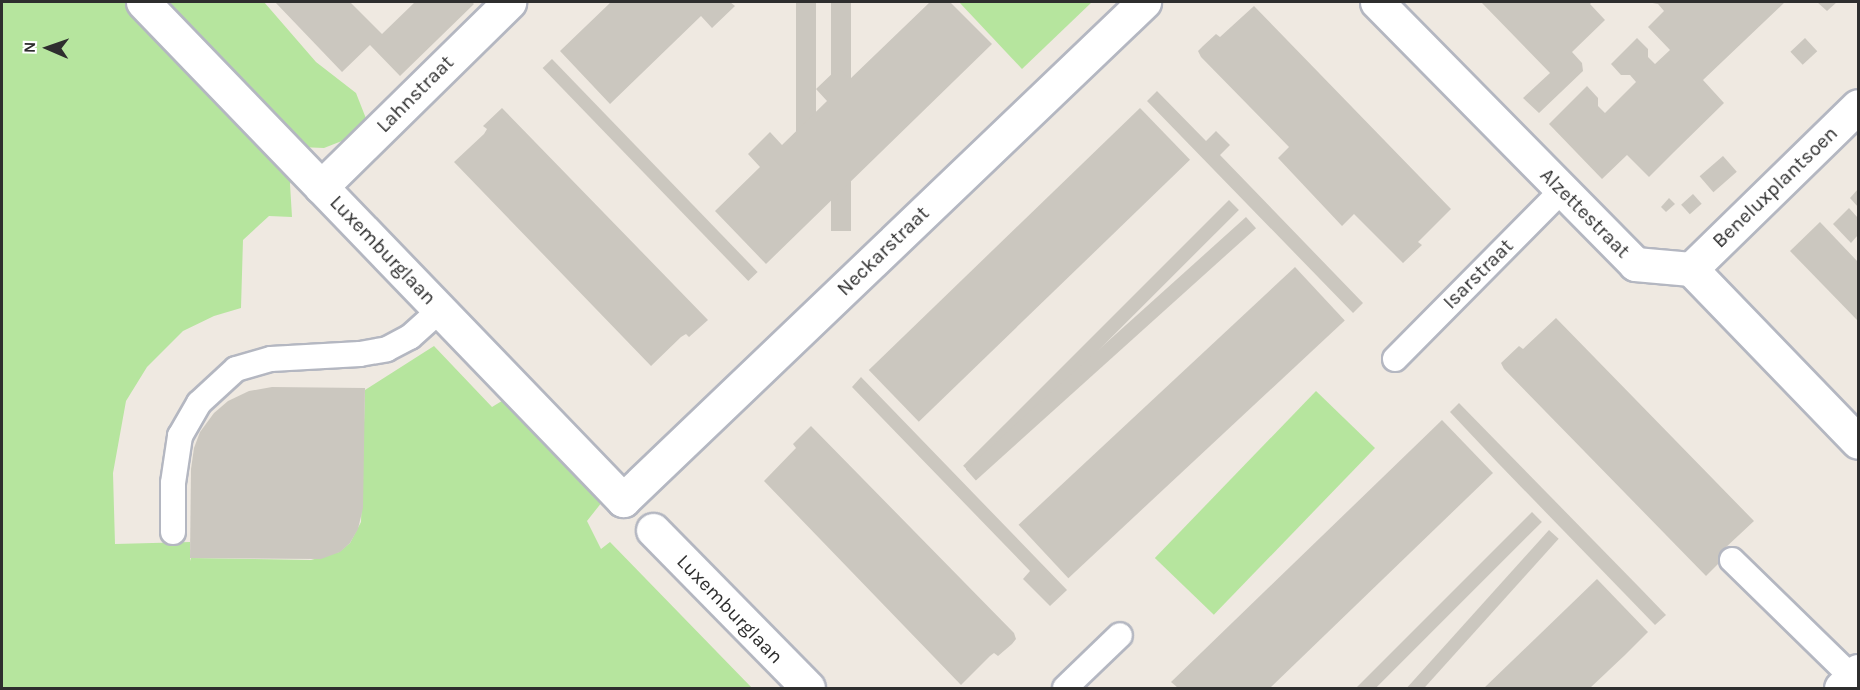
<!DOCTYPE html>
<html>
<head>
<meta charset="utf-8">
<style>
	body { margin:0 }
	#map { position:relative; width:1860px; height:690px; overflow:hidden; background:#efe9e1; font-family:Karla,sans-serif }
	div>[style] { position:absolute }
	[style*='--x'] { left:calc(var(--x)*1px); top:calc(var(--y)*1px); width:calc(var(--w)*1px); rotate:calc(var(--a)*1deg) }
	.green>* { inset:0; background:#b6e59e; transform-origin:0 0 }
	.building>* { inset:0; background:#cbc7bf; transform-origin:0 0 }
	.roads { filter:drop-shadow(2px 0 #b4b7c1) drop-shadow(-2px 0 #b4b7c1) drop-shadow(0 2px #b4b7c1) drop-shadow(0 -2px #b4b7c1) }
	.service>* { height:24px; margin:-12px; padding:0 12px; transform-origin:12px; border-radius:12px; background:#fff }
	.minor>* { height:33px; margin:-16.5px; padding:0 16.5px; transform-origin:16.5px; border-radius:16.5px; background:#fff }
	span { translate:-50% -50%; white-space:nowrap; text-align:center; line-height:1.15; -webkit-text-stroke:4.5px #fff; paint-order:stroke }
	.street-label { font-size:20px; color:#2e2e2e }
	.frame { position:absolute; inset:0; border:3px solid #2e2e2e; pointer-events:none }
	.north { position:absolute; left:18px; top:18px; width:60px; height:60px; -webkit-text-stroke:4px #fff; paint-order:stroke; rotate:272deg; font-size:16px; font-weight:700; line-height:24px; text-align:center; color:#2e2e2e }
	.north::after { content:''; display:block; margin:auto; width:21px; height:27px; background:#2e2e2e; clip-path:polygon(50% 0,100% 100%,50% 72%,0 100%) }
</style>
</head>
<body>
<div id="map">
	<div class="green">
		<div style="clip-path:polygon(2px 2px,264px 2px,316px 62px,356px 93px,367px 121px,352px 137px,324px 148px,300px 147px,290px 184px,292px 217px,269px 216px,243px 240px,241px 308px,214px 316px,183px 331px,147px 367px,126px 401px,113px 473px,115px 544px,190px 542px,190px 561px,191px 558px,311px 560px,339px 552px,350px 543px,361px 522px,365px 390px,434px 346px,492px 407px,530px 384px,602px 502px,587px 521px,601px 549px,610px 542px,752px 688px,2px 688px)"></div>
		<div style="clip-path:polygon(959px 2px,1092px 2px,1022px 69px)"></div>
		<div style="left:1316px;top:391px;width:82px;height:232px;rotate:44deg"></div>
	</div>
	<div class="building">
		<div style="clip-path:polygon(275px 2px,350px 2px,382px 34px,415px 2px,472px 2px,474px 4px,400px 76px,370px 45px,342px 72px)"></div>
		<div style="clip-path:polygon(611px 2px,730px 2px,735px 6px,712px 28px,701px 16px,610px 104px,560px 51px)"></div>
		<div style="left:796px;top:2px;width:20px;height:204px"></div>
		<div style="left:831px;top:2px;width:20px;height:229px"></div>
		<div style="clip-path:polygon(930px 2px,950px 2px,992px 44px,766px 264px,715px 211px,760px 167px,748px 154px,770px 132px,782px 145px,827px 101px,816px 89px,838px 68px,850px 79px)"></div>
		<div style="clip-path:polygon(1481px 2px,1592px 2px,1590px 4px,1605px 20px,1572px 52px,1582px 63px,1583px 71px,1539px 113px,1523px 98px,1550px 73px)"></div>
		<div style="clip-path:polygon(1647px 2px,1785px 2px,1703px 80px,1724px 103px,1674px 152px,1649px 177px,1627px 155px,1602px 179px,1549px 124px,1587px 86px,1598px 98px,1598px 106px,1605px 113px,1636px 82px,1630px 75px,1621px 75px,1611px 64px,1637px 38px,1648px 49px,1648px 57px,1655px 64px,1670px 50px,1648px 27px,1664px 11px,1658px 4px)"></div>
		<div style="clip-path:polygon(1817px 2px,1837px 2px,1827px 11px)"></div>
		<div style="clip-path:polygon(1254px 6px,1451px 209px,1418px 242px,1422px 245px,1403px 263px,1354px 214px,1342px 226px,1278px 158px,1289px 147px,1201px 57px,1198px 51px,1203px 46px,1216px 34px,1220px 37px)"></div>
		<div style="left:1805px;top:38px;width:18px;height:20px;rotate:47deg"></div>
		<div style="left:552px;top:59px;width:296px;height:13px;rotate:46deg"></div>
		<div style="clip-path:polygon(1157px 91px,1206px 141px,1216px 131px,1230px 145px,1220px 155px,1363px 303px,1353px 313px,1147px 101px)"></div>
		<div style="clip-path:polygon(502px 108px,708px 320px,689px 337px,686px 334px,681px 337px,651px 366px,454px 162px,484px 134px,487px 129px,483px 126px)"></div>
		<div style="left:1140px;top:108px;width:72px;height:377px;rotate:46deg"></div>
		<div style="left:1723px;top:156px;width:21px;height:31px;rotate:49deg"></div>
		<div style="clip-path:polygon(1858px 189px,1858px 207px,1850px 198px)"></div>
		<div style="left:1693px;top:194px;width:13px;height:16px;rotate:48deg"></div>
		<div style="clip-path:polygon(1669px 198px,1675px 204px,1666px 212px,1661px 207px)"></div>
		<div style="left:1229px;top:200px;width:14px;height:376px;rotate:45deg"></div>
		<div style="clip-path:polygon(1849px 208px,1858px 218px,1858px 235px,1851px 243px,1833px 224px)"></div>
		<div style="left:1246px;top:217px;width:15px;height:377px;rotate:48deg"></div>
		<div style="clip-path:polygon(1820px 222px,1858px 262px,1858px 321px,1790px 251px)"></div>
		<div style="left:1295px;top:267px;width:73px;height:378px;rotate:47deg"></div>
		<div style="clip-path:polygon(1556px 318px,1754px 521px,1724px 549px,1721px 554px,1725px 557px,1706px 576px,1504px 369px,1501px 363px,1519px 346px,1523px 349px)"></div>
		<div style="clip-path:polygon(861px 377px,1067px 590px,1050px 606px,1023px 579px,1030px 571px,852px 387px)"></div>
		<div style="clip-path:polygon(272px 387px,365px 388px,363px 508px,358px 529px,350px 543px,340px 552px,321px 559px,190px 558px,191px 469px,194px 448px,200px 432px,214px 413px,228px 401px,249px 391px)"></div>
		<div style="clip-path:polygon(1459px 403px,1639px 587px,1666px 615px,1655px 625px,1498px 463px,1450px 412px)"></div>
		<div style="clip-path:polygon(1442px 420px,1493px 473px,1270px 688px,1178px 688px,1171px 682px)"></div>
		<div style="clip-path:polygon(811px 426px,1014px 633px,1016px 639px,1012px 644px,998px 656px,994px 653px,990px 656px,961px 685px,764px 481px,796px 448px,793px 444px)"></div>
		<div style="left:1532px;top:512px;width:14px;height:253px;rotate:45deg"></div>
		<div style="left:1549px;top:530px;width:13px;height:228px;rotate:42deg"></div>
		<div style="clip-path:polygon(1597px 579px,1648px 632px,1625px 655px,1590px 688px,1484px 688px)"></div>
	</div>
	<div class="roads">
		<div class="service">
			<div style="--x:1395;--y:359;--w:238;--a:-45.3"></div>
			<div style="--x:173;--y:532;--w:49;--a:-90"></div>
			<div style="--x:173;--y:483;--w:48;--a:-81.5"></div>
			<div style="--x:180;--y:436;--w:38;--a:-60"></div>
			<div style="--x:199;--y:403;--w:50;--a:-42.6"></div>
			<div style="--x:236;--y:369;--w:36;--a:-16"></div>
			<div style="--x:271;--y:359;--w:89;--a:-3.2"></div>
			<div style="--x:360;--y:354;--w:27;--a:-10"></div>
			<div style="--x:387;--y:349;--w:26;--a:-28"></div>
			<div style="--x:410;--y:337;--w:40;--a:-42"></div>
			<div style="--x:1732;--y:560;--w:168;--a:44.3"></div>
			<div style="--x:1065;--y:688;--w:76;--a:-43.9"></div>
		</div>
		<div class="minor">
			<div style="--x:143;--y:2;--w:692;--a:46.05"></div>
			<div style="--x:623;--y:500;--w:721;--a:-43.71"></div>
			<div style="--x:1377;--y:2;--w:368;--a:45.4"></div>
			<div style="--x:1635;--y:264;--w:56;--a:5.1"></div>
			<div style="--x:1691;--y:269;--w:240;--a:46"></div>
			<div style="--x:321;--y:187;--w:264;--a:-44.5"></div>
			<div style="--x:1691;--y:269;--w:233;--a:-44.3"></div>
			<div style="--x:653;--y:530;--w:221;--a:45.5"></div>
			<div style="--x:1841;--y:688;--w:24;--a:-45"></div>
		</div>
	</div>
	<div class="street-label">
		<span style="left:415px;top:94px;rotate:-45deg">Lahnstraat</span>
		<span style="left:1775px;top:187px;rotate:-44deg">Beneluxplantsoen</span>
		<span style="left:1585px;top:213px;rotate:45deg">Alzettestraat</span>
		<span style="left:383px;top:250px;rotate:46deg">Luxemburglaan</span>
		<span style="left:883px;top:251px;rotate:-44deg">Neckarstraat</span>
		<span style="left:1478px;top:274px;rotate:-45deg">Isarstraat</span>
		<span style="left:730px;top:609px;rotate:46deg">Luxemburglaan</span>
	</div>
	<div class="frame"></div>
	<div class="north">N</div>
</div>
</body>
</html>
